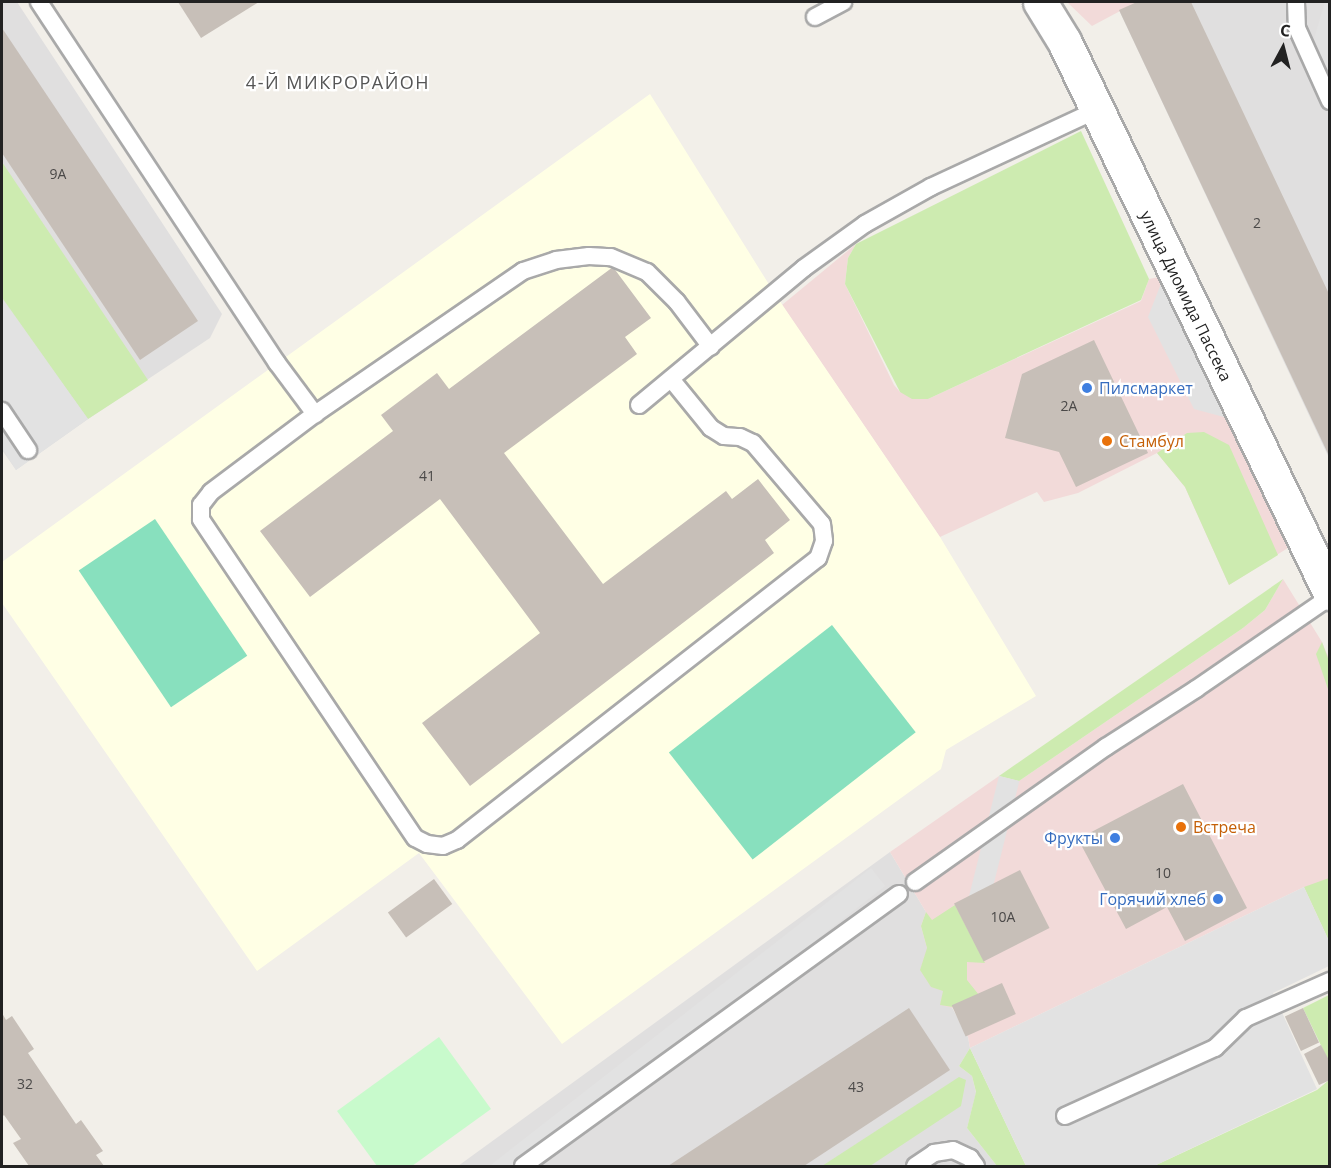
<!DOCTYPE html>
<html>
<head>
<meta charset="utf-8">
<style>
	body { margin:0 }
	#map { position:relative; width:1331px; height:1168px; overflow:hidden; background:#f2efe9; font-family:"Open Sans",sans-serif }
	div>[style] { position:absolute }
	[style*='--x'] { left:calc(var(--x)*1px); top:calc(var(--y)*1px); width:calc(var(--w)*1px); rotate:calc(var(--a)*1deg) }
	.residential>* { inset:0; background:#e0dfdf }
	.commercial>* { inset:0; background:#f2dad9 }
	.education>* { inset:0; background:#ffffe5 }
	.grass>* { inset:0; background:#cdebb0 }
	.park>* { inset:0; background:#c8facc }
	.pitch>* { inset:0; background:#88e0be; transform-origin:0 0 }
	.parking>* { inset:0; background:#e2e2e2; transform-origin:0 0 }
	.building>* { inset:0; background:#c7bfb8; transform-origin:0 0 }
	.roads { filter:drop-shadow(2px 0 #a9a9a9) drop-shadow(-2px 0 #a9a9a9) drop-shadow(0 2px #a9a9a9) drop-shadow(0 -2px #a9a9a9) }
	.lane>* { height:16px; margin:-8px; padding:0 8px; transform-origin:8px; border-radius:8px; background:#fff }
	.street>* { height:33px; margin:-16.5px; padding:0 16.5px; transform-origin:16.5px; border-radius:16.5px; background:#fff }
	.dots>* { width:16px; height:16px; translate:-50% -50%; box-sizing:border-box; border:3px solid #fff; border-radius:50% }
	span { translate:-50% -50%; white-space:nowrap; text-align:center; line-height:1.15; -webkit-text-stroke:4.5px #fff; paint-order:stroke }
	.number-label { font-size:14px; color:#4b4948 }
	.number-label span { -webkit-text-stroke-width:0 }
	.street-label { font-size:16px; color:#222 }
	.shop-label { font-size:16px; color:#366cbe }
	.left { translate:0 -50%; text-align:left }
	.right { translate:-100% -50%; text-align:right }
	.food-label { font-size:16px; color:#c56008 }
	.neighbourhood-label { font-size:18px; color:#555; letter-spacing:1.5px }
	.frame { position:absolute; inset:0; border:3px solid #222; pointer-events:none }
	.north { position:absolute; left:1253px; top:18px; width:60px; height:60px; -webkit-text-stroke:4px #fff; paint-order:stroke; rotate:7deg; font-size:16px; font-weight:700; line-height:24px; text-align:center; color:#222 }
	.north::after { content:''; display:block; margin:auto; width:21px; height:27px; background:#222; clip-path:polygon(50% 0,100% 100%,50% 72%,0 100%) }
</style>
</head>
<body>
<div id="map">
	<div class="residential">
		<div style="clip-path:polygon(2px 2px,17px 2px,222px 314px,210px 338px,88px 419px,16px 470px,2px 450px)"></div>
		<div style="clip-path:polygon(1137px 2px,1329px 2px,1329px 458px,1119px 10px)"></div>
		<div style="clip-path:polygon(890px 852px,926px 912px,921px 926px,927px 948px,943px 991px,968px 1037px,970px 1048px,959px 1066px,972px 1076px,976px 1093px,967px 1128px,997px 1166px,458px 1166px)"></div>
	</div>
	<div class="commercial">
		<div style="clip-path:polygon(1067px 2px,1137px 2px,1092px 26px)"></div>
		<div style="clip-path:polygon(856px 244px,848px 258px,845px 284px,894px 385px,900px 392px,928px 399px,1141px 301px,1149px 279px,1164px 276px,1291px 546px,1229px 585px,1185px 487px,1157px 453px,1078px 493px,1044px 502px,1037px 492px,940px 537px,782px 305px)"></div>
		<div style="clip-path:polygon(1283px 579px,1322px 642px,1330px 661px,1329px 941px,1304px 887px,970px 1048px,968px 1037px,953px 1008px,940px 1005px,943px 991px,931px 987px,920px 970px,927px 948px,921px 926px,926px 912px,890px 852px,999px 776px,1019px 781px,1243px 628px,1265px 610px)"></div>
	</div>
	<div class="education">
		<div style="clip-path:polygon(650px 94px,775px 294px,940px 537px,1036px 696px,946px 750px,941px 769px,562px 1044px,419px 853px,257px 971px,2px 603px,2px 562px)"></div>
	</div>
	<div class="grass">
		<div style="clip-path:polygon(1081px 131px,1149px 279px,1141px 300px,928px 399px,912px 399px,900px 392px,845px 284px,848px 258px,856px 244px)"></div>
		<div style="clip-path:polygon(2px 162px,148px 380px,88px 419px,2px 300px)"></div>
		<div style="clip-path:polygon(1204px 432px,1229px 445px,1278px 555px,1229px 585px,1185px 487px,1157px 453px,1187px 433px)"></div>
		<div style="clip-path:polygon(1283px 579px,1265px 610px,1243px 628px,1019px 781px,999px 776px)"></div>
		<div style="clip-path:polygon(1322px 642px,1329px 661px,1329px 692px,1316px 654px)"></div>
		<div style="clip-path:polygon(1329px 878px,1330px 878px,1329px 941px,1304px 887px)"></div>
		<div style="clip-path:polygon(955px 905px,985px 963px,967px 962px,967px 980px,979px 995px,953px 1007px,940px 1005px,943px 991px,931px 987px,920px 970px,927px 948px,921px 926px,926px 912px,932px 920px)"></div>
		<div style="clip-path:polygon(1329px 995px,1329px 1062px,1303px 1008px)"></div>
		<div style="clip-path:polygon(970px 1048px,1026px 1166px,997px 1166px,967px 1128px,976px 1092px,972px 1076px,959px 1066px)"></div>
		<div style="clip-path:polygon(959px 1077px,966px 1080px,961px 1106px,870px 1166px,822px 1166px)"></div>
		<div style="clip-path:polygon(1329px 1080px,1329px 1166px,1154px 1166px,1317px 1090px)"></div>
	</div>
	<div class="park">
		<div style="clip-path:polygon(439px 1037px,491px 1109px,412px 1166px,377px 1166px,337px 1111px)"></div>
	</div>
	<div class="pitch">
		<div style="left:155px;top:519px;width:165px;height:92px;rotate:56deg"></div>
		<div style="left:832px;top:625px;width:136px;height:207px;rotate:52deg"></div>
	</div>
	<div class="parking">
		<div style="clip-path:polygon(1325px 2px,1329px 2px,1329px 73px,1314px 39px)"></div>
		<div style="clip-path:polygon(1164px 276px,1235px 420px,1194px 409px,1148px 317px)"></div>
		<div style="clip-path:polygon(3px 299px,88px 419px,16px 470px,2px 448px)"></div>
		<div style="left:999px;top:776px;width:21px;height:133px;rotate:14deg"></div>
		<div style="left:871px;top:868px;width:23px;height:509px;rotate:52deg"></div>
		<div style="clip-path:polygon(1304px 887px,1329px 941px,1329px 966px,1273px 993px,1317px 1089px,1154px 1166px,1026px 1166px,970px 1048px)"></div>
	</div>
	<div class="building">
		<div style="clip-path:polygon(178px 2px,259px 2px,201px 38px)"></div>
		<div style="clip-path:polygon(1137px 2px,1191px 2px,1330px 296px,1330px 458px,1119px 10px)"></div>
		<div style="clip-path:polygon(2px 28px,198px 321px,140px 360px,2px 153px)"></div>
		<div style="clip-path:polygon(613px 267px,651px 318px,625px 337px,637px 354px,504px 453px,603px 584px,726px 491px,732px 499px,758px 479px,790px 520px,765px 540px,774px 553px,470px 786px,422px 723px,540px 633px,440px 499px,310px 597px,260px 531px,393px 431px,381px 415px,437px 373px,449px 389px)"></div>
		<div style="clip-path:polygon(1094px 340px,1148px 453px,1076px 487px,1059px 452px,1005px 438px,1022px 374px)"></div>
		<div style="clip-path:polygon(1183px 784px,1247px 908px,1185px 941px,1167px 907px,1126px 929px,1078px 839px)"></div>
		<div style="left:1020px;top:870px;width:65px;height:74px;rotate:63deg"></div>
		<div style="left:434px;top:879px;width:31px;height:57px;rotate:54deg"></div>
		<div style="left:1002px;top:983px;width:34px;height:55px;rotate:66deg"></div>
		<div style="clip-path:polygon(909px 1008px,950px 1070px,804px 1166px,668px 1166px)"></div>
		<div style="left:1303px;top:1008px;width:38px;height:20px;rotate:65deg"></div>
		<div style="clip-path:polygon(2px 1013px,6px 1020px,12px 1016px,34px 1049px,28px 1053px,76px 1124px,81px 1120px,103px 1151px,96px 1155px,104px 1166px,29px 1166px,13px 1143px,21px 1139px,4px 1115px,2px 1117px)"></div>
		<div style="clip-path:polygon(1321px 1045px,1330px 1062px,1330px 1080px,1319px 1085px,1304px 1054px)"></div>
	</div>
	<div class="roads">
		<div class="lane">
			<div style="--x:39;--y:2;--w:432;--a:56.6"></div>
			<div style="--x:277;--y:363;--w:64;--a:53.3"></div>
			<div style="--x:1296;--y:2;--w:26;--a:88"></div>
			<div style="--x:1297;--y:28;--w:80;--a:65.7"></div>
			<div style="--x:815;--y:17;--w:32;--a:-28"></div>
			<div style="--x:671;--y:379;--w:63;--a:50.8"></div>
			<div style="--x:711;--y:428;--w:15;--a:32"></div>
			<div style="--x:724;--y:436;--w:16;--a:4"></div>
			<div style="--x:740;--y:437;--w:14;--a:25"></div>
			<div style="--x:753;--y:443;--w:106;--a:49.6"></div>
			<div style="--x:822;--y:524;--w:17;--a:83"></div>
			<div style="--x:824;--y:541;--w:18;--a:109"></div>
			<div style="--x:818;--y:558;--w:458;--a:142"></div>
			<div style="--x:457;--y:840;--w:15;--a:157"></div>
			<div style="--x:443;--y:846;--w:16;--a:-173"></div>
			<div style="--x:427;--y:844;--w:13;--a:-153"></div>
			<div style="--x:415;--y:838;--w:384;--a:-123.9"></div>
			<div style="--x:201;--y:519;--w:14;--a:-90"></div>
			<div style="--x:201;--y:505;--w:16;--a:-52"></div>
			<div style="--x:211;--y:492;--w:130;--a:-36.9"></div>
			<div style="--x:315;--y:414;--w:252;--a:-34.5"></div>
			<div style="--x:523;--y:271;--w:35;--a:-18"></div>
			<div style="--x:556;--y:260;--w:33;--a:-7"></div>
			<div style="--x:589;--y:256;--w:22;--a:3"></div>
			<div style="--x:611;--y:257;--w:39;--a:23"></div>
			<div style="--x:647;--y:272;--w:42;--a:45"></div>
			<div style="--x:677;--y:302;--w:56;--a:52.9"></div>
			<div style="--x:639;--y:405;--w:214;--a:-39.7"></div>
			<div style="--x:804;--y:268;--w:75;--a:-35.8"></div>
			<div style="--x:865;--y:224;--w:76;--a:-29.3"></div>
			<div style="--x:931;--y:187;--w:183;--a:-24.9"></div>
			<div style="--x:2;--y:411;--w:47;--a:56.3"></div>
			<div style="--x:915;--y:882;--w:234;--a:-35.3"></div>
			<div style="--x:1106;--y:747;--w:107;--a:-32.8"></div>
			<div style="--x:1196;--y:689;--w:163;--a:-34.5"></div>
			<div style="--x:1065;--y:1116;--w:165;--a:-24.4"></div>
			<div style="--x:1215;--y:1048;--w:43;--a:-44.1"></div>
			<div style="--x:1246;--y:1018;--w:92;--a:-23.8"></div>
			<div style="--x:523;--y:1166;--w:464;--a:-35.9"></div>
			<div style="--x:915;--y:1166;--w:23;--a:-34"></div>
			<div style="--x:934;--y:1153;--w:19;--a:-9"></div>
			<div style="--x:953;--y:1150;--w:19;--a:25"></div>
			<div style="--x:970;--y:1158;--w:10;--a:53"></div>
		</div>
		<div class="street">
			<div style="--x:1040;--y:2;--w:46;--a:58.4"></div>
			<div style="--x:1064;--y:41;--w:613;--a:64.27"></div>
		</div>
	</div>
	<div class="dots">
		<div style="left:1087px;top:388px;background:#3f7fe0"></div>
		<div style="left:1107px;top:441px;background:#e8710a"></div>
		<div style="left:1181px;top:827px;background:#e8710a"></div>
		<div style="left:1115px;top:838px;background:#3f7fe0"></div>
		<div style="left:1218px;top:899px;background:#3f7fe0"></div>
	</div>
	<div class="number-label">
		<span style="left:58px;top:174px">9А</span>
		<span style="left:1257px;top:223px">2</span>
		<span style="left:1069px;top:406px">2А</span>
		<span style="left:427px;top:476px">41</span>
		<span style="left:1163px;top:873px">10</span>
		<span style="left:1003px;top:917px">10А</span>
		<span style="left:25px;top:1084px">32</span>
		<span style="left:856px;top:1087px">43</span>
	</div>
	<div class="street-label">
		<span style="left:1186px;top:296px;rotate:64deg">улица Диомида Пассека</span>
	</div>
	<div class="shop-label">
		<span class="left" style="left:1099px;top:388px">Пилсмаркет</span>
		<span class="right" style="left:1103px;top:838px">Фрукты</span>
		<span class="right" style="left:1206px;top:899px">Горячий хлеб</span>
	</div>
	<div class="food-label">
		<span class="left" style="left:1119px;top:441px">Стамбул</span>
		<span class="left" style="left:1193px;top:827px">Встреча</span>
	</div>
	<div class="neighbourhood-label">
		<span style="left:338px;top:82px">4-Й МИКРОРАЙОН</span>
	</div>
	<div class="frame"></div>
	<div class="north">С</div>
</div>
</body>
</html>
